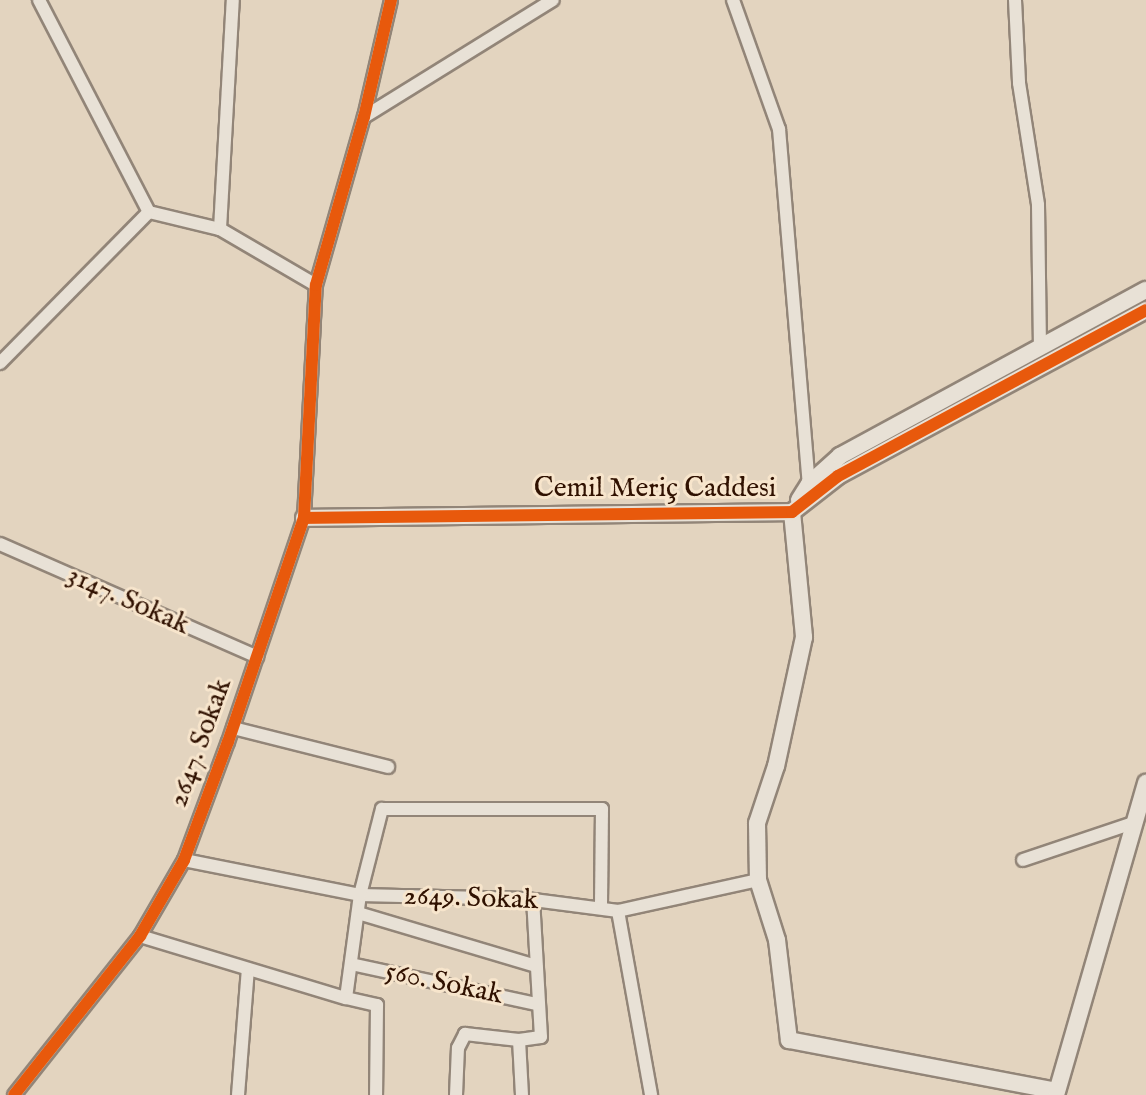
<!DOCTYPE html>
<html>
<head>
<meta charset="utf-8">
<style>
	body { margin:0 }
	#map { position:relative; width:1146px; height:1095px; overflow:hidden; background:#e3d4bf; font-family:"IM FELL English",serif }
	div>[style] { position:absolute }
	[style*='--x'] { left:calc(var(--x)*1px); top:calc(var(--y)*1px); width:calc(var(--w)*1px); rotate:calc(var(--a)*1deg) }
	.roads { filter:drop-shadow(2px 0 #928578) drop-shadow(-2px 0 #928578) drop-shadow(0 2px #928578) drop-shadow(0 -2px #928578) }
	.minor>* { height:12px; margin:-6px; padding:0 6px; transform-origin:6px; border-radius:6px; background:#e8e1d6 }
	.tertiary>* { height:16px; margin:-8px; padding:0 8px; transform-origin:8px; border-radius:8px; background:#e8e1d6 }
	.cycleway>* { height:12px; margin:-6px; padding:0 6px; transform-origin:6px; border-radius:6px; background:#e8590c }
	span { translate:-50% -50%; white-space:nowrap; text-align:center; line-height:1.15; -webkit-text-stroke:6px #f7e5cc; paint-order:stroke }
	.street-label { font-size:28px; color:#301100 }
</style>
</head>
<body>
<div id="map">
	<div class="roads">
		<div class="minor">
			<div style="--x:39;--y:0;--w:239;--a:62.6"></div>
			<div style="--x:149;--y:212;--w:73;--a:13.5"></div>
			<div style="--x:220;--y:229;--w:111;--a:30.3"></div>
			<div style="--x:733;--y:0;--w:137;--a:70.4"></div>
			<div style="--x:779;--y:129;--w:356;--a:85.2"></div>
			<div style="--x:1015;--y:0;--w:83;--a:87.2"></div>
			<div style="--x:1019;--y:83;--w:123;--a:81.1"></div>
			<div style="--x:1038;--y:205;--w:142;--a:89.2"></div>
			<div style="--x:364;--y:117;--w:222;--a:-31.8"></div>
			<div style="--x:220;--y:229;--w:229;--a:-86.8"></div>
			<div style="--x:0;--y:363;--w:212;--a:-45.4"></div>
			<div style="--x:0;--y:544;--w:281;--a:23.7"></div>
			<div style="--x:233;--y:728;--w:160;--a:14.1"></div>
			<div style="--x:184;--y:860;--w:179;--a:11.2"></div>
			<div style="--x:360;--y:895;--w:166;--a:1.4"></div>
			<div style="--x:526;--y:899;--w:93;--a:7.4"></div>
			<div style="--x:618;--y:911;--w:143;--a:-12.5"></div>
			<div style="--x:1023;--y:860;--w:116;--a:-18.6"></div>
			<div style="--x:618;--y:911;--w:187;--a:79.8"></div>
			<div style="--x:358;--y:913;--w:186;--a:16.6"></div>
			<div style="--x:140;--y:936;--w:215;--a:16.8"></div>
			<div style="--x:346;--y:998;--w:104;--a:-82.3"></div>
			<div style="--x:360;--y:895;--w:89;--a:-75.7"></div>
			<div style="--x:382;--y:809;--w:220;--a:0"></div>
			<div style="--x:602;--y:809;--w:99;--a:90.6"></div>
			<div style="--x:351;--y:964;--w:189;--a:12.2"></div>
			<div style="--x:346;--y:998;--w:32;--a:13"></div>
			<div style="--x:377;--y:1005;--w:90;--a:90.6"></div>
			<div style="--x:519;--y:1040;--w:22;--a:-8"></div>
			<div style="--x:541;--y:1037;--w:137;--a:-93.3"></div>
			<div style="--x:14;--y:1095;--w:203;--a:-51.6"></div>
			<div style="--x:140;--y:936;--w:88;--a:-59.9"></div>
			<div style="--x:184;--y:860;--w:126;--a:-69.6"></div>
			<div style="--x:228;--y:742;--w:237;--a:-71.3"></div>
			<div style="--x:304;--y:518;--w:233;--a:-87.1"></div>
			<div style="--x:316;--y:285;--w:175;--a:-74.1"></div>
			<div style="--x:364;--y:117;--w:120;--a:-77"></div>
			<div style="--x:238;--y:1095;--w:126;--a:-85.5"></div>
			<div style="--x:456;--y:1095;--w:47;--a:-87.6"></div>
			<div style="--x:458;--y:1048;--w:16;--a:-63"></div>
			<div style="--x:465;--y:1034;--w:54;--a:6.3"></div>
			<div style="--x:519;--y:1040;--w:55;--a:86.9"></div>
		</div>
		<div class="tertiary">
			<div style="--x:799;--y:500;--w:19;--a:-58"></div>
			<div style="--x:809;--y:484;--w:42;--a:-42.1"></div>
			<div style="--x:840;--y:456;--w:348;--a:-28.5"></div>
			<div style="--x:792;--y:512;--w:126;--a:84.5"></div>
			<div style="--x:804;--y:637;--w:132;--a:102.2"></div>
			<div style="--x:776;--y:766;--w:60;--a:108.4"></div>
			<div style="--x:757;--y:823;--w:57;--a:89"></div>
			<div style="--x:758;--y:880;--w:63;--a:72.4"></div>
			<div style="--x:777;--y:940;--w:101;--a:83.2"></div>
			<div style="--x:789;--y:1040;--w:272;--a:10.8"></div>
			<div style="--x:304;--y:518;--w:488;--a:-0.7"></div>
			<div style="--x:792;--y:512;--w:58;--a:-38"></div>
			<div style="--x:838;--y:476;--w:350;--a:-28.3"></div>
			<div style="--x:1056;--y:1095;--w:325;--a:-73.9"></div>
		</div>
	</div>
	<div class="cycleway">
		<div style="--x:304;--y:518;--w:488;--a:-0.7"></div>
		<div style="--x:792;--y:512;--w:58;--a:-38"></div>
		<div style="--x:838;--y:476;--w:350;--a:-28.3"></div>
		<div style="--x:14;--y:1095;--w:203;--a:-51.6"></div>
		<div style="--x:140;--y:936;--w:88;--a:-59.9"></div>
		<div style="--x:184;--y:860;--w:126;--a:-69.6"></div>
		<div style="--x:228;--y:742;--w:237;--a:-71.3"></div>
		<div style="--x:304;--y:518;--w:233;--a:-87.1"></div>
		<div style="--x:316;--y:285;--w:175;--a:-74.1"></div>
		<div style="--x:364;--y:117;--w:120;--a:-77"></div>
	</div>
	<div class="street-label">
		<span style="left:655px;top:489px">Cemil Meriç Caddesi</span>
		<span style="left:128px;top:601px;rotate:24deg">3147. Sokak</span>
		<span style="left:201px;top:743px;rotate:-70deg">2647. Sokak</span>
		<span style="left:471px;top:899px;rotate:2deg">2649. Sokak</span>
		<span style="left:444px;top:984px;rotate:12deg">560. Sokak</span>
	</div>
</div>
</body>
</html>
